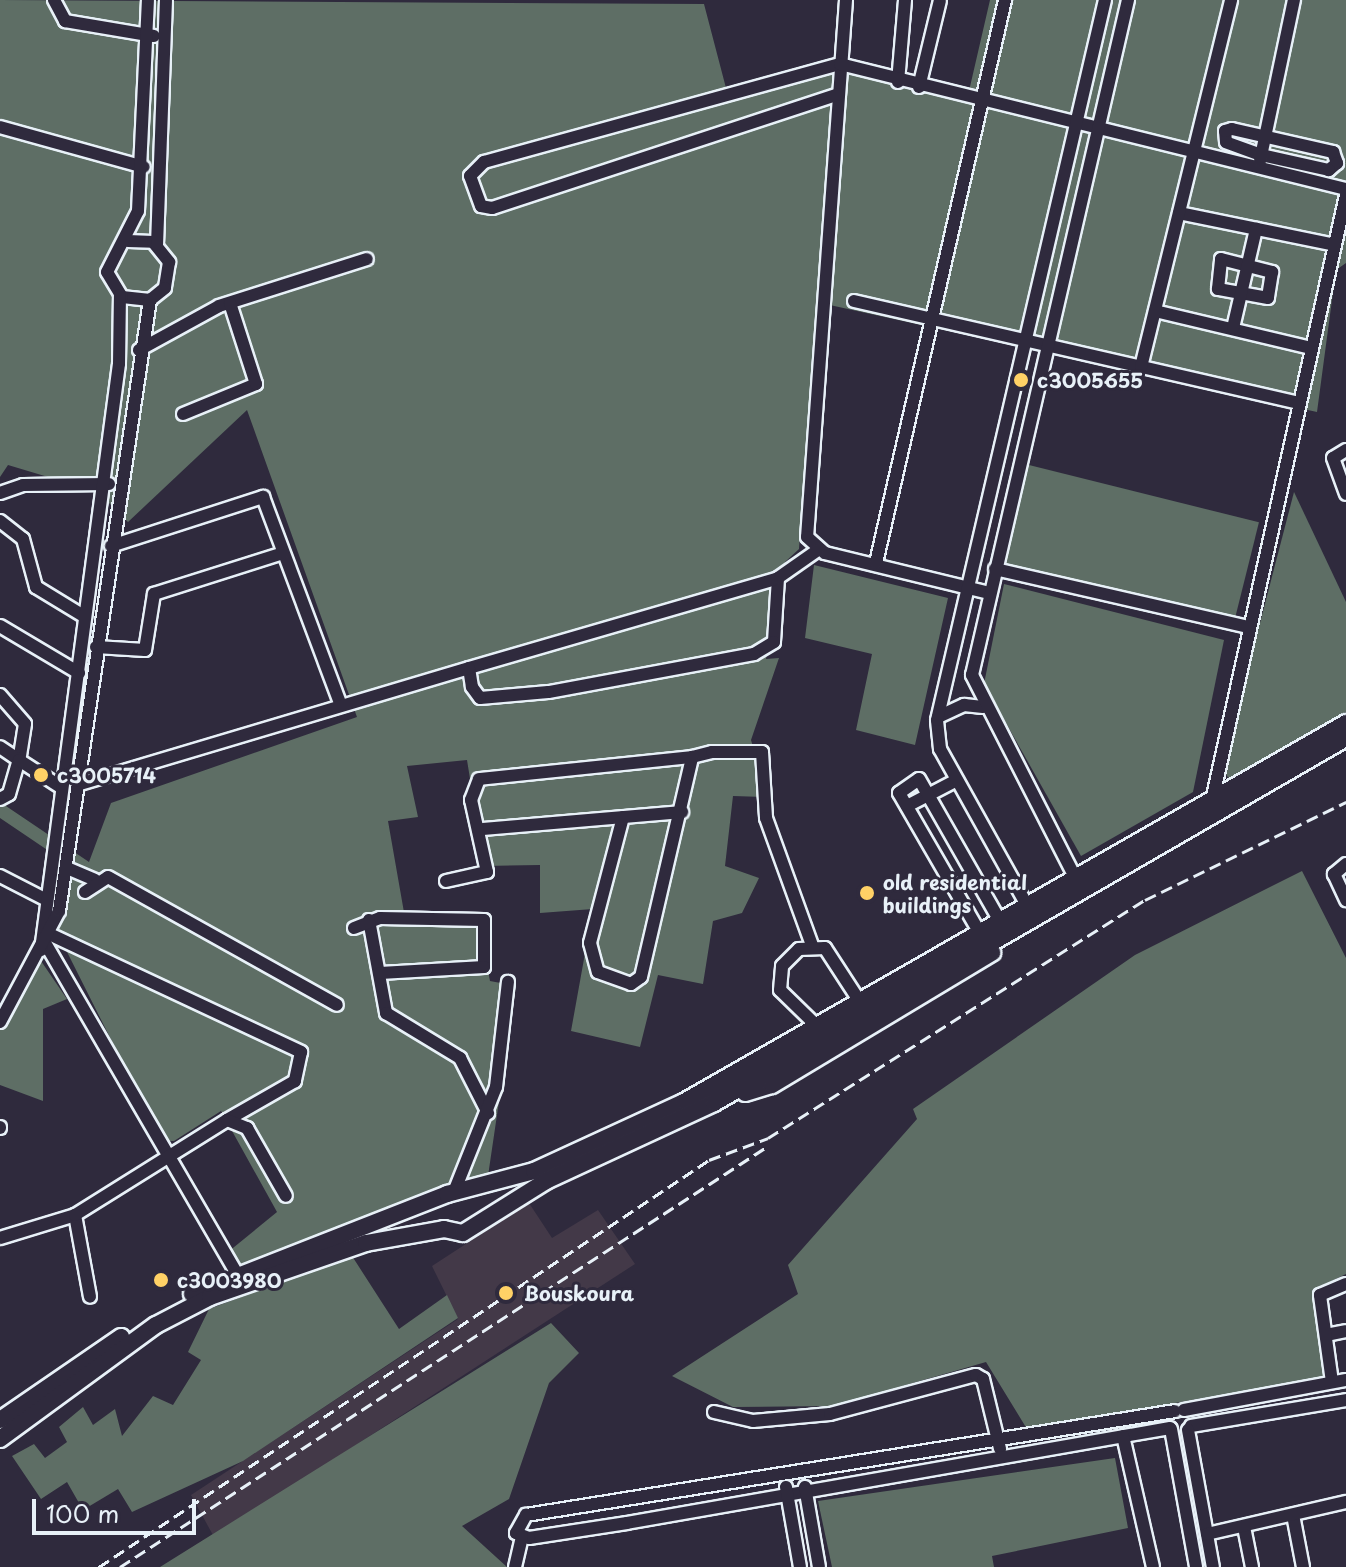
<!DOCTYPE html>
<html>
<head>
<meta charset="utf-8">
<style>
	body { margin:0 }
	#map { position:relative; width:1346px; height:1567px; overflow:hidden; background:#2f2a3d; font-family:"Playpen Sans",sans-serif }
	div>[style] { position:absolute }
	[style*='--x'] { left:calc(var(--x)*1px); top:calc(var(--y)*1px); width:calc(var(--w)*1px); rotate:calc(var(--a)*1deg) }
	.built>* { inset:0; background:#433948 }
	.green>* { inset:0; background:#5e6e65; transform-origin:0 0 }
	.roads { filter:drop-shadow(2px 0 #e8f1f8) drop-shadow(-2px 0 #e8f1f8) drop-shadow(0 2px #e8f1f8) drop-shadow(0 -2px #e8f1f8) }
	.minor>* { height:12px; margin:-6px; padding:0 6px; transform-origin:6px; border-radius:6px; background:#2f2a3d }
	.tertiary>* { height:16px; margin:-8px; padding:0 8px; transform-origin:8px; border-radius:8px; background:#2f2a3d }
	.rail>* { height:3px; margin-top:-1.5px; transform-origin:0; background:repeating-linear-gradient(90deg,#e8f1f8 0 12px,transparent 0 18px) }
	.dots>* { width:22px; height:22px; translate:-50% -50%; box-sizing:border-box; border:4px solid #2f2a3d; border-radius:50% }
	span { translate:-50% -50%; white-space:nowrap; text-align:center; line-height:1.15; -webkit-text-stroke:6px #2f2a3d; paint-order:stroke }
	.poi-label { font-size:20px; color:#e8f1f8; font-weight:700 }
	.left { translate:0 -50%; text-align:left }
	.scale { position:absolute; left:32px; top:1499px; width:164px; height:36px; box-sizing:border-box; border:4px solid #e8f1f8; border-top:0; padding-left:10px; font-size:24px; line-height:28px; white-space:nowrap; color:#e8f1f8; -webkit-text-stroke:6px #2f2a3d; paint-order:stroke }
</style>
</head>
<body>
<div id="map">
	<div class="built">
		<div style="clip-path:polygon(529px 1203px,552px 1238px,598px 1210px,635px 1264px,214px 1537px,191px 1495px,458px 1319px,432px 1266px)"></div>
	</div>
	<div class="green">
		<div style="clip-path:polygon(0 0,704px 4px,726px 88px,827px 59px,969px 91px,990px 0,1346px 0,1346px 263px,1336px 270px,1317px 412px,816px 302px,799px 549px,785px 562px,766px 659px,779px 658px,751px 740px,768px 797px,733px 796px,725px 866px,759px 878px,742px 913px,713px 921px,703px 984px,658px 975px,640px 1047px,571px 1031px,593px 909px,540px 913px,540px 865px,484px 866px,467px 760px,407px 766px,418px 817px,388px 821px,405px 918px,477px 915px,490px 981px,516px 986px,488px 1176px,236px 1266px,228px 1252px,277px 1212px,221px 1111px,174px 1141px,162px 1141px,58px 934px,71px 866px,0 818px,0 802px,89px 862px,111px 803px,357px 717px,247px 410px,128px 522px,98px 492px,8px 465px,0 477px)"></div>
		<div style="left:1029px;top:465px;width:237px;height:103px;rotate:14deg"></div>
		<div style="clip-path:polygon(1294px 492px,1346px 602px,1346px 712px,1230px 780px,1222px 769px)"></div>
		<div style="clip-path:polygon(814px 565px,948px 598px,915px 745px,856px 730px,872px 654px,805px 638px)"></div>
		<div style="clip-path:polygon(1004px 584px,1224px 640px,1193px 792px,1081px 856px,984px 684px)"></div>
		<div style="clip-path:polygon(1302px 871px,1346px 958px,1346px 1274px,1313px 1290px,1324px 1377px,1027px 1429px,986px 1362px,833px 1406px,733px 1407px,672px 1376px,798px 1294px,788px 1265px,917px 1119px,913px 1109px,1135px 955px)"></div>
		<div style="clip-path:polygon(41px 961px,67px 999px,43px 1009px,43px 1101px,0 1085px,0 1027px)"></div>
		<div style="clip-path:polygon(352px 1256px,399px 1329px,447px 1295px,458px 1318px,243px 1461px,132px 1512px,118px 1489px,83px 1510px,67px 1482px,41px 1499px,12px 1456px,34px 1444px,45px 1458px,67px 1442px,59px 1427px,83px 1407px,93px 1425px,115px 1409px,122px 1436px,153px 1396px,173px 1405px,201px 1360px,188px 1352px,209px 1309px)"></div>
		<div style="clip-path:polygon(551px 1323px,579px 1353px,549px 1383px,509px 1499px,462px 1526px,507px 1567px,160px 1567px)"></div>
		<div style="clip-path:polygon(1115px 1458px,1128px 1528px,992px 1556px,994px 1567px,832px 1567px,818px 1501px)"></div>
	</div>
	<div class="roads">
		<div class="minor">
			<div style="--x:54;--y:0;--w:24;--a:62"></div>
			<div style="--x:65;--y:21;--w:90;--a:9.6"></div>
			<div style="--x:846;--y:0;--w:538;--a:94.15"></div>
			<div style="--x:807;--y:537;--w:24;--a:42"></div>
			<div style="--x:825;--y:553;--w:169;--a:13.7"></div>
			<div style="--x:898;--y:82;--w:82;--a:-85.1"></div>
			<div style="--x:919;--y:87;--w:89;--a:-76.4"></div>
			<div style="--x:839;--y:94;--w:365;--a:161.8"></div>
			<div style="--x:492;--y:208;--w:11;--a:-170"></div>
			<div style="--x:481;--y:206;--w:32;--a:-110"></div>
			<div style="--x:470;--y:176;--w:20;--a:-45"></div>
			<div style="--x:484;--y:162;--w:369;--a:-15.4"></div>
			<div style="--x:840;--y:64;--w:521;--a:13.88"></div>
			<div style="--x:0;--y:127;--w:149;--a:15.5"></div>
			<div style="--x:1232;--y:129;--w:104;--a:12.8"></div>
			<div style="--x:1333;--y:152;--w:12;--a:70"></div>
			<div style="--x:1337;--y:163;--w:11;--a:139"></div>
			<div style="--x:1329;--y:170;--w:70;--a:-167.6"></div>
			<div style="--x:1261;--y:155;--w:37;--a:-160"></div>
			<div style="--x:1226;--y:142;--w:11;--a:-95"></div>
			<div style="--x:1225;--y:131;--w:7;--a:-16"></div>
			<div style="--x:1260;--y:161;--w:165;--a:-78.1"></div>
			<div style="--x:1179;--y:213;--w:159;--a:11.6"></div>
			<div style="--x:128;--y:241;--w:25;--a:2"></div>
			<div style="--x:153;--y:242;--w:26;--a:51"></div>
			<div style="--x:169;--y:262;--w:26;--a:99"></div>
			<div style="--x:165;--y:288;--w:19;--a:141"></div>
			<div style="--x:150;--y:300;--w:28;--a:-174"></div>
			<div style="--x:122;--y:297;--w:29;--a:-121"></div>
			<div style="--x:107;--y:272;--w:68;--a:-63.1"></div>
			<div style="--x:138;--y:211;--w:211;--a:-87.3"></div>
			<div style="--x:157;--y:245;--w:245;--a:-87.9"></div>
			<div style="--x:1221;--y:259;--w:53;--a:14.3"></div>
			<div style="--x:1272;--y:272;--w:26;--a:99"></div>
			<div style="--x:1268;--y:298;--w:51;--a:-169.8"></div>
			<div style="--x:1218;--y:289;--w:30;--a:-84"></div>
			<div style="--x:854;--y:301;--w:456;--a:12.9"></div>
			<div style="--x:1155;--y:311;--w:161;--a:13.3"></div>
			<div style="--x:1233;--y:328;--w:102;--a:-76.9"></div>
			<div style="--x:139;--y:350;--w:91;--a:-28.8"></div>
			<div style="--x:219;--y:306;--w:155;--a:-17.6"></div>
			<div style="--x:1141;--y:367;--w:378;--a:-76.2"></div>
			<div style="--x:183;--y:414;--w:79;--a:-22.3"></div>
			<div style="--x:256;--y:384;--w:85;--a:-107.8"></div>
			<div style="--x:1346;--y:450;--w:15;--a:148"></div>
			<div style="--x:1333;--y:458;--w:38;--a:70"></div>
			<div style="--x:0;--y:493;--w:24;--a:-19"></div>
			<div style="--x:23;--y:485;--w:86;--a:-0.7"></div>
			<div style="--x:0;--y:521;--w:29;--a:38"></div>
			<div style="--x:23;--y:539;--w:50;--a:74.8"></div>
			<div style="--x:36;--y:587;--w:54;--a:31.3"></div>
			<div style="--x:111;--y:546;--w:160;--a:-17.9"></div>
			<div style="--x:263;--y:497;--w:220;--a:69.5"></div>
			<div style="--x:876;--y:563;--w:578;--a:-77.09"></div>
			<div style="--x:995;--y:569;--w:260;--a:12.9"></div>
			<div style="--x:778;--y:578;--w:64;--a:93.6"></div>
			<div style="--x:774;--y:642;--w:23;--a:149"></div>
			<div style="--x:754;--y:654;--w:209;--a:169.5"></div>
			<div style="--x:548;--y:692;--w:68;--a:175"></div>
			<div style="--x:480;--y:698;--w:14;--a:-126"></div>
			<div style="--x:472;--y:687;--w:19;--a:-99"></div>
			<div style="--x:469;--y:668;--w:322;--a:-16.2"></div>
			<div style="--x:778;--y:578;--w:49;--a:-35"></div>
			<div style="--x:0;--y:626;--w:92;--a:30.7"></div>
			<div style="--x:96;--y:647;--w:49;--a:3.5"></div>
			<div style="--x:145;--y:650;--w:57;--a:-80.9"></div>
			<div style="--x:154;--y:594;--w:135;--a:-17.6"></div>
			<div style="--x:0;--y:695;--w:38;--a:49"></div>
			<div style="--x:25;--y:724;--w:36;--a:99"></div>
			<div style="--x:19;--y:760;--w:23;--a:-146"></div>
			<div style="--x:938;--y:717;--w:29;--a:-25"></div>
			<div style="--x:964;--y:705;--w:19;--a:6"></div>
			<div style="--x:80;--y:784;--w:406;--a:-16.6"></div>
			<div style="--x:0;--y:799;--w:10;--a:-29"></div>
			<div style="--x:9;--y:794;--w:35;--a:-74"></div>
			<div style="--x:19;--y:760;--w:48;--a:33"></div>
			<div style="--x:1212;--y:801;--w:621;--a:-77.53"></div>
			<div style="--x:907;--y:806;--w:56;--a:-27.5"></div>
			<div style="--x:623;--y:817;--w:130;--a:104.7"></div>
			<div style="--x:590;--y:943;--w:30;--a:75"></div>
			<div style="--x:598;--y:972;--w:35;--a:20"></div>
			<div style="--x:631;--y:984;--w:12;--a:-35"></div>
			<div style="--x:641;--y:977;--w:226;--a:-76.9"></div>
			<div style="--x:692;--y:757;--w:21;--a:-14"></div>
			<div style="--x:712;--y:752;--w:50;--a:0"></div>
			<div style="--x:762;--y:752;--w:66;--a:86.5"></div>
			<div style="--x:766;--y:818;--w:135;--a:70.1"></div>
			<div style="--x:483;--y:829;--w:200;--a:-4.9"></div>
			<div style="--x:1346;--y:864;--w:16;--a:140"></div>
			<div style="--x:1334;--y:874;--w:29;--a:65"></div>
			<div style="--x:67;--y:868;--w:30;--a:23"></div>
			<div style="--x:0;--y:876;--w:51;--a:27.1"></div>
			<div style="--x:446;--y:881;--w:42;--a:-12.4"></div>
			<div style="--x:487;--y:872;--w:74;--a:-102.5"></div>
			<div style="--x:471;--y:800;--w:22;--a:-69"></div>
			<div style="--x:479;--y:779;--w:214;--a:-5.9"></div>
			<div style="--x:1079;--y:885;--w:236;--a:-117"></div>
			<div style="--x:972;--y:675;--w:693;--a:-76.99"></div>
			<div style="--x:85;--y:892;--w:27;--a:-33"></div>
			<div style="--x:108;--y:877;--w:262;--a:29.2"></div>
			<div style="--x:1028;--y:907;--w:181;--a:-119.1"></div>
			<div style="--x:940;--y:749;--w:29;--a:-96"></div>
			<div style="--x:937;--y:720;--w:739;--a:-76.87"></div>
			<div style="--x:369;--y:920;--w:95;--a:79.6"></div>
			<div style="--x:386;--y:1013;--w:87;--a:31.3"></div>
			<div style="--x:460;--y:1058;--w:62;--a:63"></div>
			<div style="--x:354;--y:928;--w:28;--a:-21"></div>
			<div style="--x:380;--y:918;--w:104;--a:1.1"></div>
			<div style="--x:484;--y:920;--w:47;--a:90"></div>
			<div style="--x:484;--y:967;--w:104;--a:176.7"></div>
			<div style="--x:45;--y:932;--w:283;--a:25.1"></div>
			<div style="--x:301;--y:1052;--w:30;--a:102"></div>
			<div style="--x:295;--y:1081;--w:78;--a:150.2"></div>
			<div style="--x:981;--y:935;--w:164;--a:-120"></div>
			<div style="--x:899;--y:793;--w:24;--a:-35"></div>
			<div style="--x:919;--y:779;--w:166;--a:60.3"></div>
			<div style="--x:44;--y:941;--w:385;--a:59.9"></div>
			<div style="--x:41;--y:950;--w:591;--a:-82.42"></div>
			<div style="--x:119;--y:364;--w:69;--a:-89.2"></div>
			<div style="--x:0;--y:1022;--w:126;--a:-62"></div>
			<div style="--x:59;--y:911;--w:618;--a:-81.53"></div>
			<div style="--x:821;--y:1030;--w:57;--a:-135.7"></div>
			<div style="--x:780;--y:990;--w:24;--a:-85"></div>
			<div style="--x:782;--y:966;--w:24;--a:-45"></div>
			<div style="--x:799;--y:949;--w:26;--a:-2"></div>
			<div style="--x:825;--y:948;--w:68;--a:57"></div>
			<div style="--x:0;--y:1128;--w:1;--a:-90"></div>
			<div style="--x:454;--y:1192;--w:113;--a:-68.2"></div>
			<div style="--x:496;--y:1087;--w:106;--a:-83.5"></div>
			<div style="--x:75;--y:1215;--w:83;--a:79.6"></div>
			<div style="--x:0;--y:1238;--w:78;--a:-17"></div>
			<div style="--x:75;--y:1215;--w:179;--a:-32"></div>
			<div style="--x:227;--y:1120;--w:22;--a:22"></div>
			<div style="--x:247;--y:1128;--w:78;--a:60.2"></div>
			<div style="--x:1326;--y:1335;--w:20;--a:-11"></div>
			<div style="--x:1332;--y:1382;--w:88;--a:-97.9"></div>
			<div style="--x:1320;--y:1295;--w:28;--a:-23"></div>
			<div style="--x:1184;--y:1410;--w:165;--a:-10.5"></div>
			<div style="--x:714;--y:1412;--w:40;--a:13"></div>
			<div style="--x:753;--y:1421;--w:77;--a:-5.2"></div>
			<div style="--x:830;--y:1414;--w:151;--a:-15"></div>
			<div style="--x:976;--y:1375;--w:8;--a:30"></div>
			<div style="--x:983;--y:1379;--w:72;--a:76.3"></div>
			<div style="--x:1191;--y:1426;--w:157;--a:-9.5"></div>
			<div style="--x:1170;--y:1428;--w:551;--a:170.08"></div>
			<div style="--x:627;--y:1523;--w:99;--a:171.3"></div>
			<div style="--x:529;--y:1538;--w:14;--a:-159"></div>
			<div style="--x:516;--y:1533;--w:21;--a:-61"></div>
			<div style="--x:526;--y:1515;--w:657;--a:-9.1"></div>
			<div style="--x:1171;--y:1429;--w:140;--a:79.7"></div>
			<div style="--x:1188;--y:1430;--w:139;--a:79.7"></div>
			<div style="--x:1123;--y:1436;--w:134;--a:77.1"></div>
			<div style="--x:786;--y:1487;--w:81;--a:80.1"></div>
			<div style="--x:805;--y:1487;--w:81;--a:80.1"></div>
			<div style="--x:1293;--y:1515;--w:53;--a:79.1"></div>
			<div style="--x:1244;--y:1527;--w:41;--a:78.7"></div>
			<div style="--x:1207;--y:1534;--w:143;--a:-13"></div>
			<div style="--x:515;--y:1567;--w:31;--a:-77"></div>
		</div>
		<div class="tertiary">
			<div style="--x:745;--y:1093;--w:28;--a:-17"></div>
			<div style="--x:772;--y:1085;--w:257;--a:-31"></div>
			<div style="--x:192;--y:1294;--w:274;--a:-21.4"></div>
			<div style="--x:447;--y:1194;--w:90;--a:-14.8"></div>
			<div style="--x:534;--y:1171;--w:165;--a:-24.7"></div>
			<div style="--x:684;--y:1102;--w:763;--a:-29.79"></div>
			<div style="--x:0;--y:1420;--w:147;--a:-34.4"></div>
			<div style="--x:0;--y:1439;--w:193;--a:-36.2"></div>
			<div style="--x:156;--y:1325;--w:61;--a:-27.4"></div>
			<div style="--x:210;--y:1297;--w:165;--a:-19.1"></div>
			<div style="--x:366;--y:1243;--w:79;--a:-10.2"></div>
			<div style="--x:444;--y:1229;--w:19;--a:12"></div>
			<div style="--x:463;--y:1233;--w:98;--a:-32.1"></div>
			<div style="--x:546;--y:1181;--w:185;--a:-24.9"></div>
			<div style="--x:714;--y:1103;--w:730;--a:-30.01"></div>
		</div>
	</div>
	<div class="rail">
		<div style="--x:99;--y:1567;--w:733;--a:-33.71"></div>
		<div style="--x:709;--y:1160;--w:63;--a:-20.4"></div>
		<div style="--x:768;--y:1138;--w:446;--a:-32.3"></div>
		<div style="--x:1145;--y:900;--w:224;--a:-26"></div>
		<div style="--x:120;--y:1567;--w:773;--a:-33.01"></div>
	</div>
	<div class="dots">
		<div style="left:1021px;top:380px;background:#ffd166"></div>
		<div style="left:41px;top:775px;background:#ffd166"></div>
		<div style="left:867px;top:893px;background:#ffd166"></div>
		<div style="left:161px;top:1280px;background:#ffd166"></div>
		<div style="left:506px;top:1293px;background:#ffd166"></div>
	</div>
	<div class="poi-label">
		<span class="left" style="left:1037px;top:380px">c3005655</span>
		<span class="left" style="left:57px;top:775px">c3005714</span>
		<span class="left" style="left:883px;top:894px">old residential<br>buildings</span>
		<span class="left" style="left:177px;top:1280px">c3003980</span>
		<span class="left" style="left:524px;top:1293px">Bouskoura</span>
	</div>
	<div class="scale">100 m</div>
</div>
</body>
</html>
